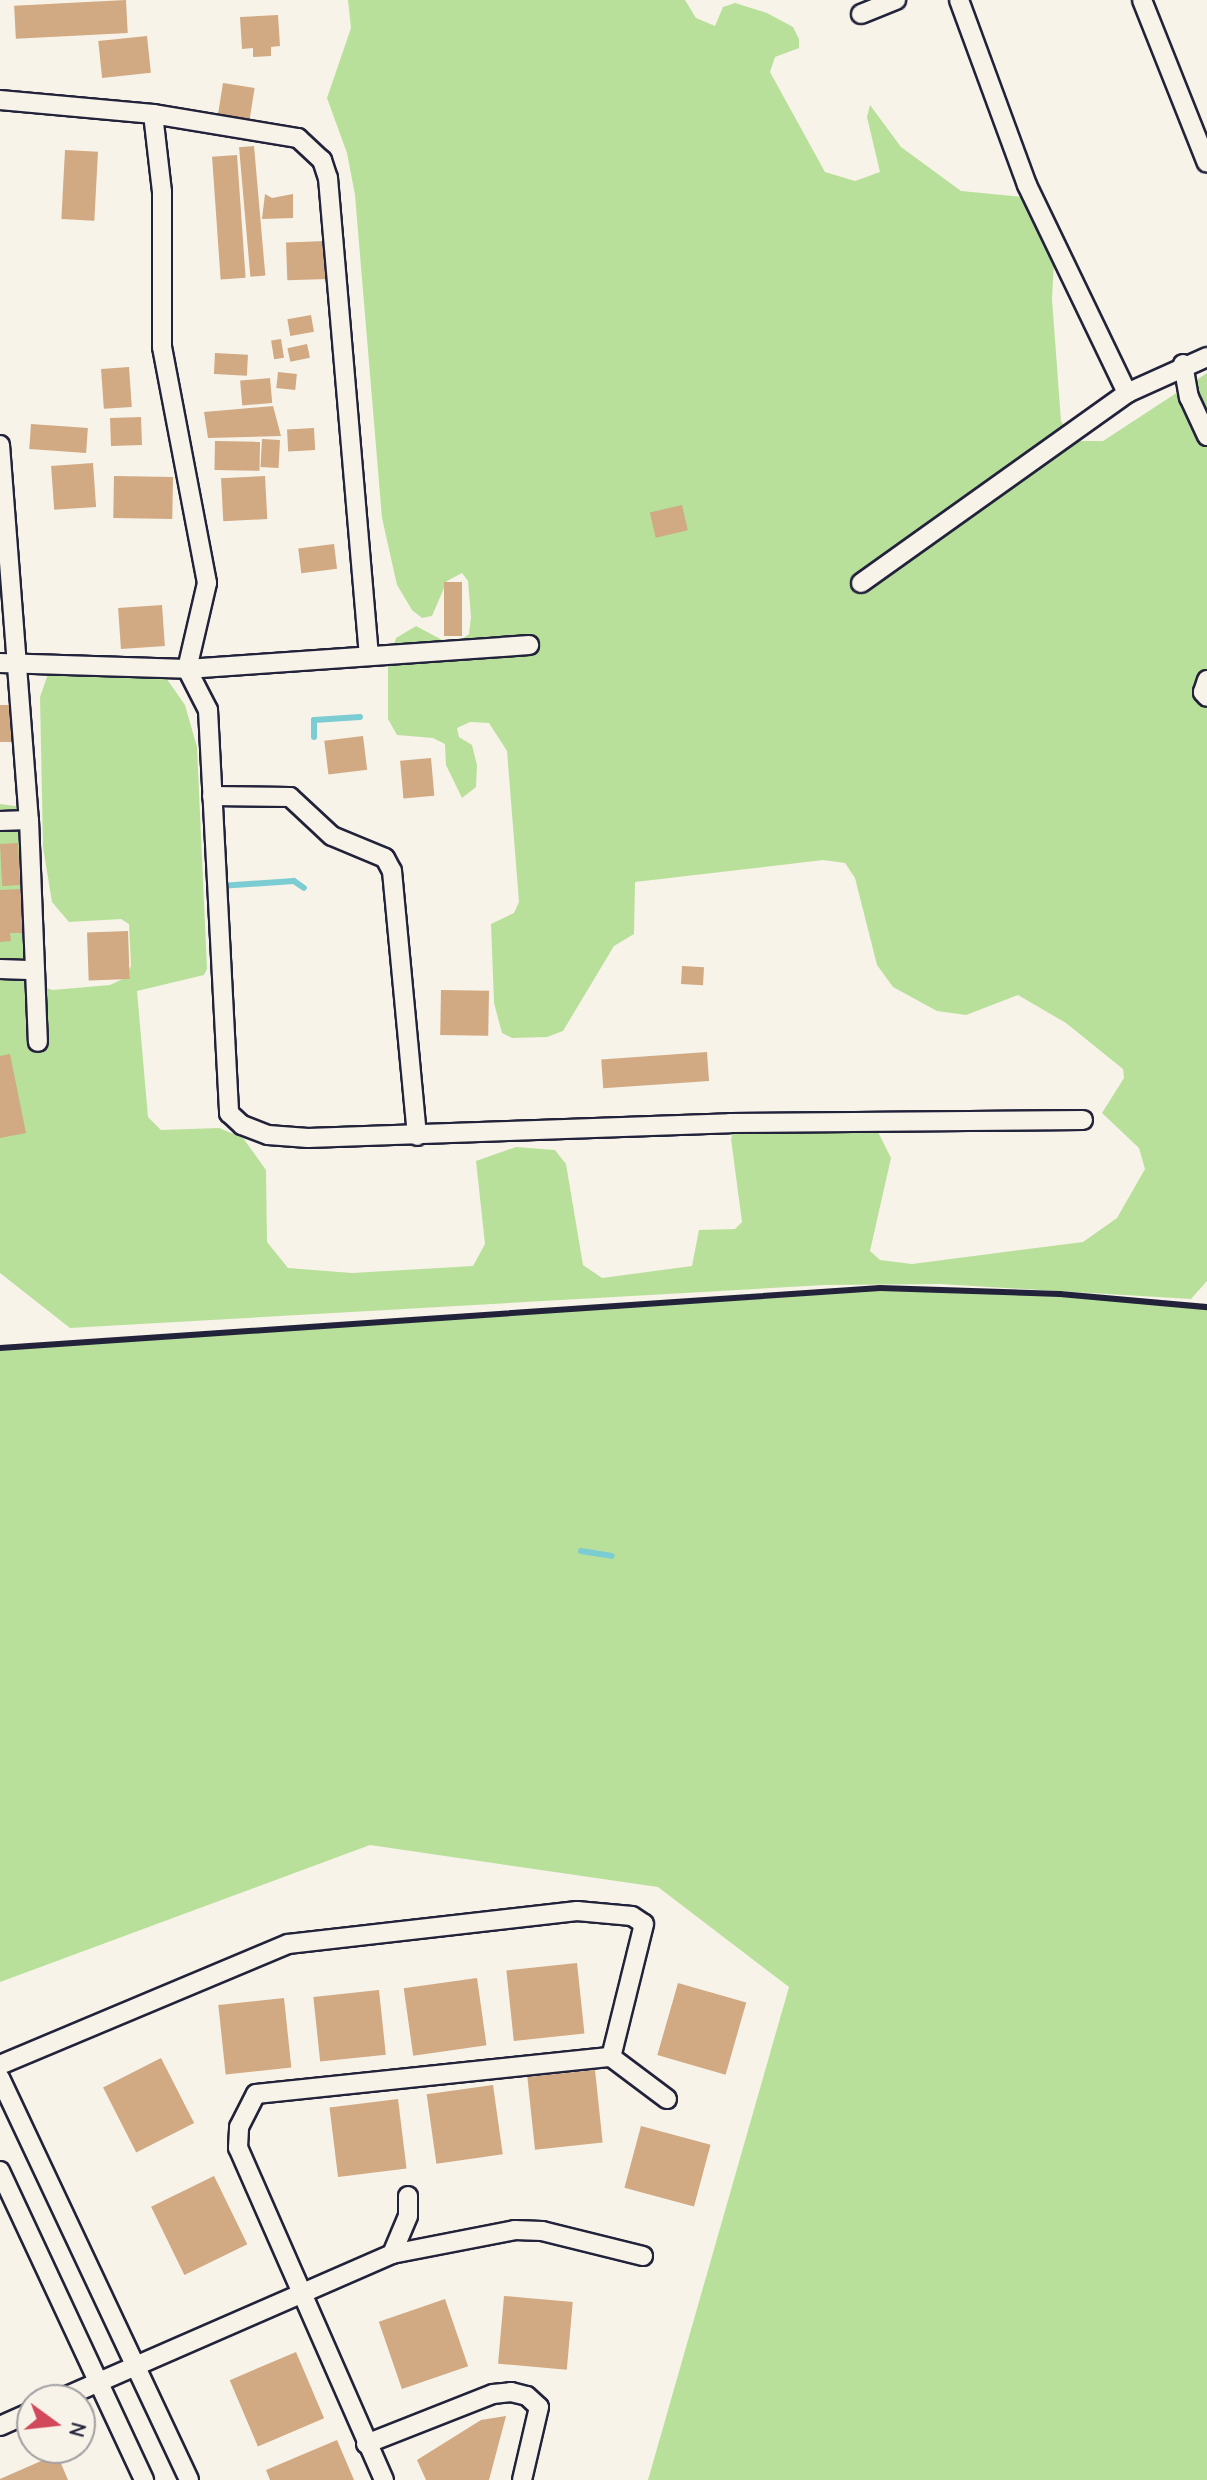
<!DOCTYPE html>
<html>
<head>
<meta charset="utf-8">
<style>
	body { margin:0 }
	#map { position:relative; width:1207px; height:2480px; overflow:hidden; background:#f7f3e8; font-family:"Comic Neue",sans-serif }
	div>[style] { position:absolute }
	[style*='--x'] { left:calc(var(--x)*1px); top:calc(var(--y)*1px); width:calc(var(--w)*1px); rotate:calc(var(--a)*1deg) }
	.green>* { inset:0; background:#b9e09b }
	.stream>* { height:6px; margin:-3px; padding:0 3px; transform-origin:3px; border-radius:3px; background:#7bccd3 }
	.building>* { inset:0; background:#d1a982; transform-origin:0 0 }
	.roads { filter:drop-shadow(2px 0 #22223b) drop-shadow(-2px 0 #22223b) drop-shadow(0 2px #22223b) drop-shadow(0 -2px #22223b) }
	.minor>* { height:18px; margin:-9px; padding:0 9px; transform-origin:9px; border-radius:9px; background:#f7f3e8 }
	.rail>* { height:6px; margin:-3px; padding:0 3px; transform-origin:3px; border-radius:3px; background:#22223b }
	span { translate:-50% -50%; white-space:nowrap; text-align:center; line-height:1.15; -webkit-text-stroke:6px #f7f3e8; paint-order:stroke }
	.north { position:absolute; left:16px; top:2384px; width:80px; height:80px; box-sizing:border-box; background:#f7f3e8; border:2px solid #a29fa3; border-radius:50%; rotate:105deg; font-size:22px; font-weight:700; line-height:32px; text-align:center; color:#22223b }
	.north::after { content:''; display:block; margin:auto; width:28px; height:36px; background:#d1495b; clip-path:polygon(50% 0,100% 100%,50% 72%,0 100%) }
</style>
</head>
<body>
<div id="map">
	<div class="green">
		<div style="clip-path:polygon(348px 0,685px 0,696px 18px,715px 26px,723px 7px,735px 3px,767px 13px,793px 27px,799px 39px,799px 48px,775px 57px,770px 72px,825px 172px,855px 181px,880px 172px,867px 117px,870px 105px,901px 147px,961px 191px,1023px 197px,1055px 243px,1052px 299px,1061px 421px,1073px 441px,1103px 441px,1207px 373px,1207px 1281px,1191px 1299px,940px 1284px,825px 1285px,70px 1328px,0 1273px,0 804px,22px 807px,44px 942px,38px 978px,42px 986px,52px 990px,110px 985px,125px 978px,131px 966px,129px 924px,121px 919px,69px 922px,52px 902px,43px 847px,40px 697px,49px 671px,164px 675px,185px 705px,197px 747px,207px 969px,204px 975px,137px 991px,148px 1117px,161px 1130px,219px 1128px,243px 1138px,266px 1170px,267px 1242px,288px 1268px,352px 1273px,473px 1266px,485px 1244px,476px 1161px,516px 1147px,555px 1150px,566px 1164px,583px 1265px,602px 1278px,692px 1266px,699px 1230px,735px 1229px,742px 1222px,731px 1139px,736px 1124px,876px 1128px,891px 1158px,870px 1251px,880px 1260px,912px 1264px,1083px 1242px,1117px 1218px,1145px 1169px,1139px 1148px,1102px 1113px,1124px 1078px,1123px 1069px,1066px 1023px,1018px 995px,966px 1015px,937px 1011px,893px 987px,877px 965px,855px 878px,845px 863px,823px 860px,635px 882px,634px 934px,614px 946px,563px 1031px,547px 1037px,512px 1038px,502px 1033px,494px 1003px,491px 924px,514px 913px,519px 902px,507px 751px,489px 723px,470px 722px,457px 728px,459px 737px,472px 745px,477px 765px,476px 787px,462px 798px,446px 765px,445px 744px,433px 738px,397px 735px,388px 719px,388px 663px,396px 638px,416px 626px,444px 641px,461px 640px,469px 634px,471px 617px,468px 581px,462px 573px,447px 581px,432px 616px,422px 618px,412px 610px,397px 585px,382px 518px,355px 195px,347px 153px,327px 98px,351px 28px)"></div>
		<div style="clip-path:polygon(880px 1288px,1060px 1294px,1207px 1307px,1207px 2480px,648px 2480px,789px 1987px,658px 1887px,370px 1845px,0 1982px,0 1348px)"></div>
	</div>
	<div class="stream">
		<div style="--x:314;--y:737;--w:17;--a:-90"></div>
		<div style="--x:314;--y:720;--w:46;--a:-3.7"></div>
		<div style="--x:220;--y:886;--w:74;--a:-3.9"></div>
		<div style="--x:294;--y:881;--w:12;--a:35"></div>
		<div style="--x:581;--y:1551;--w:31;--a:9"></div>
	</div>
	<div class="building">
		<div style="left:126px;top:0;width:33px;height:112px;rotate:87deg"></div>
		<div style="clip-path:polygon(278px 15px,280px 46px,271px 47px,271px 56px,253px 57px,253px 48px,242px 49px,240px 17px)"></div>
		<div style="left:147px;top:36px;width:37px;height:49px;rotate:84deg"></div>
		<div style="left:223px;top:83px;width:32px;height:36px;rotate:9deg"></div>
		<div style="left:254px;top:146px;width:130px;height:15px;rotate:85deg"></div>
		<div style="left:65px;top:150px;width:33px;height:69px;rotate:3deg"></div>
		<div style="left:237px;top:155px;width:123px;height:25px;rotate:86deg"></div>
		<div style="clip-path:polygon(265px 194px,272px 198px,293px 194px,293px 218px,262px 219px)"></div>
		<div style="left:326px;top:241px;width:38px;height:40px;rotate:88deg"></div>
		<div style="left:311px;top:315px;width:17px;height:24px;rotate:80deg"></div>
		<div style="left:281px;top:339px;width:19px;height:10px;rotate:81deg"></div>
		<div style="left:307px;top:344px;width:14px;height:20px;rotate:78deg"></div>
		<div style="left:215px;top:353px;width:33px;height:21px;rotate:3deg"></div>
		<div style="left:129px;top:367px;width:40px;height:28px;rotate:86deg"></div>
		<div style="left:278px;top:372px;width:19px;height:16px;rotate:6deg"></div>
		<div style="left:270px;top:378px;width:25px;height:30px;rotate:85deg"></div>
		<div style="clip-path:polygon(273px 406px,281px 436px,208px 438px,204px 412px)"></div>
		<div style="left:141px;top:417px;width:28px;height:31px;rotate:88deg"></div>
		<div style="left:31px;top:424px;width:57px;height:25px;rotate:4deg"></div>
		<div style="left:314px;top:428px;width:22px;height:27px;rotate:87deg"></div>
		<div style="left:262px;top:439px;width:18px;height:28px;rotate:3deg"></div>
		<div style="left:215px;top:441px;width:45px;height:29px;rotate:1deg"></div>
		<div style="left:93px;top:463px;width:44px;height:42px;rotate:86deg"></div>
		<div style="left:114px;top:476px;width:59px;height:42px;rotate:1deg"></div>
		<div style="left:265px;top:476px;width:43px;height:44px;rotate:87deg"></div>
		<div style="left:682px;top:505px;width:26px;height:33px;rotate:77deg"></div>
		<div style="left:334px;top:544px;width:25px;height:36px;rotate:83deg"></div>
		<div style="left:444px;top:582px;width:18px;height:54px"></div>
		<div style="left:162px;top:605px;width:41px;height:44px;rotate:86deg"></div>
		<div style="left:13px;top:705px;width:37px;height:13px;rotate:90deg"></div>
		<div style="left:363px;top:736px;width:34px;height:39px;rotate:83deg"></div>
		<div style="left:431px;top:758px;width:38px;height:31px;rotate:85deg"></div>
		<div style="left:18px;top:843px;width:42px;height:18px;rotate:87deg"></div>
		<div style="clip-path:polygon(21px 889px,23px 933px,10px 933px,11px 941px,0 942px,0 890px)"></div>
		<div style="left:128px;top:931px;width:48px;height:41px;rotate:88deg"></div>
		<div style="left:682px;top:966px;width:22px;height:18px;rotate:3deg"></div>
		<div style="left:441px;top:990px;width:48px;height:45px;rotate:1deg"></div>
		<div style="left:707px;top:1052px;width:29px;height:106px;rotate:86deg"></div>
		<div style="clip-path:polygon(10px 1054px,26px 1133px,0 1138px,0 1056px)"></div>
		<div style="left:577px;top:1963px;width:71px;height:71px;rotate:84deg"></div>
		<div style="left:477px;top:1978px;width:68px;height:74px;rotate:82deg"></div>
		<div style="left:678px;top:1983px;width:71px;height:75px;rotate:16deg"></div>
		<div style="left:379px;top:1990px;width:65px;height:66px;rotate:84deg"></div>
		<div style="left:284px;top:1998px;width:70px;height:66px;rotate:84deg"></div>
		<div style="left:161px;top:2058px;width:73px;height:65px;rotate:63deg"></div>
		<div style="left:595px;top:2070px;width:73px;height:68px;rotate:84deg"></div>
		<div style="left:493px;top:2085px;width:70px;height:67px;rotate:82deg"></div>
		<div style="left:398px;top:2099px;width:70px;height:69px;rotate:83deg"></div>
		<div style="left:641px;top:2126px;width:72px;height:64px;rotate:15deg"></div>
		<div style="left:214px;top:2176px;width:76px;height:70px;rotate:64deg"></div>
		<div style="left:504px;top:2296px;width:69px;height:68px;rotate:5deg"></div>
		<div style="left:445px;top:2299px;width:71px;height:70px;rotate:71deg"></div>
		<div style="left:296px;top:2352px;width:72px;height:72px;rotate:67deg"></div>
		<div style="clip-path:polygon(506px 2416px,489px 2480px,426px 2480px,417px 2460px,481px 2420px)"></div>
		<div style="clip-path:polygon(337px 2440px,354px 2480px,270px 2480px,266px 2470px)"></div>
		<div style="clip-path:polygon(57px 2454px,68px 2480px,0 2480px,0 2479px)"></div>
	</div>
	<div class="roads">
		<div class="minor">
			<div style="--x:959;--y:0;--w:197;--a:69.8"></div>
			<div style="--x:1027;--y:185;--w:231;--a:64.3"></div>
			<div style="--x:1142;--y:0;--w:175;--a:68.3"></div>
			<div style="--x:861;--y:14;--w:38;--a:-22"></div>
			<div style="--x:0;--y:100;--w:154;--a:5.2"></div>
			<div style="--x:153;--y:114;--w:147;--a:9.4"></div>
			<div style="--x:298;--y:138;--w:33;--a:43"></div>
			<div style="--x:322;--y:160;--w:19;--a:72"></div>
			<div style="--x:328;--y:178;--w:478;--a:85.1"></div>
			<div style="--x:153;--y:114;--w:79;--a:83.4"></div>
			<div style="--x:162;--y:192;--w:155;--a:90"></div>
			<div style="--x:162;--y:347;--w:240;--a:79.2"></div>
			<div style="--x:207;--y:583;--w:88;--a:103.1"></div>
			<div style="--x:187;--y:669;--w:46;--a:62.9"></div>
			<div style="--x:208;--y:710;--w:404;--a:87"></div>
			<div style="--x:229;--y:1113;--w:18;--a:43"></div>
			<div style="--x:242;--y:1125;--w:28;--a:21"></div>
			<div style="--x:268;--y:1135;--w:40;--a:4.3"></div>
			<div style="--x:308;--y:1138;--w:422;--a:-2"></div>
			<div style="--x:730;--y:1123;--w:353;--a:-0.5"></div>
			<div style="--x:1183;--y:364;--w:34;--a:80"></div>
			<div style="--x:1189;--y:397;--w:43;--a:65.2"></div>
			<div style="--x:0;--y:445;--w:376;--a:85.6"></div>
			<div style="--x:29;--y:820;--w:29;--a:178"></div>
			<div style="--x:861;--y:583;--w:327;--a:-35.5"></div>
			<div style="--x:1127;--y:393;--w:88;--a:-24.2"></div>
			<div style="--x:0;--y:663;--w:187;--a:1.8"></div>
			<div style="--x:187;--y:669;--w:343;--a:-4"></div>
			<div style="--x:1207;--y:680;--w:13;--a:108"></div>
			<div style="--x:1203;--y:692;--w:6;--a:51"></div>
			<div style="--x:212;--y:796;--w:78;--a:0.7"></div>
			<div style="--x:290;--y:797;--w:57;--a:42.9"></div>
			<div style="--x:332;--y:836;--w:57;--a:22.5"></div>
			<div style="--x:385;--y:858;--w:15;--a:62"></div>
			<div style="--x:392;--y:871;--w:266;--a:84.6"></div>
			<div style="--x:29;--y:820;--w:222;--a:87.7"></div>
			<div style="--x:0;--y:969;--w:35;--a:2"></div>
			<div style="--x:0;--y:2065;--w:312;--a:-22.8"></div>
			<div style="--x:288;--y:1944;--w:291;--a:-6.5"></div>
			<div style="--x:577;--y:1911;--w:55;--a:5.2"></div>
			<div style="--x:632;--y:1916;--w:14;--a:34"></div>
			<div style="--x:644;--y:1924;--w:137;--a:103.9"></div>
			<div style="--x:0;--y:2078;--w:444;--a:64.8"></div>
			<div style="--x:0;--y:2171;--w:341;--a:65"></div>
			<div style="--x:392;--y:2254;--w:41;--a:-67.2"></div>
			<div style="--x:408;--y:2216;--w:20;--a:-90"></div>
			<div style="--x:58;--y:2400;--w:365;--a:-23.6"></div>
			<div style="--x:392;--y:2254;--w:125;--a:-11"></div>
			<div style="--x:515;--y:2230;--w:27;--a:2"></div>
			<div style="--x:542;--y:2231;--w:104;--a:13.9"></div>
			<div style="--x:0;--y:2426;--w:35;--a:-24"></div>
			<div style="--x:366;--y:2444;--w:136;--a:-21.5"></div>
			<div style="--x:493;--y:2394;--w:18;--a:-6"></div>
			<div style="--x:511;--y:2392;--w:16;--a:14"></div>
			<div style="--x:527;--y:2396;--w:16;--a:43"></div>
			<div style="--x:539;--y:2407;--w:75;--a:103.1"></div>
			<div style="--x:384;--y:2480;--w:363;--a:-113.7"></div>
			<div style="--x:238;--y:2148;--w:21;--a:-87"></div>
			<div style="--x:239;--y:2127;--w:37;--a:-63"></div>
			<div style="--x:256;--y:2094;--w:357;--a:-6"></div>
			<div style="--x:611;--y:2057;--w:70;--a:36.9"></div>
		</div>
	</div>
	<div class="rail">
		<div style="--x:0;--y:1348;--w:882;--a:-3.9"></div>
		<div style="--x:880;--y:1288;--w:180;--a:1.9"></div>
		<div style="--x:1060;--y:1294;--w:148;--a:5.1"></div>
	</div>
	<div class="north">N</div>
</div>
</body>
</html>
